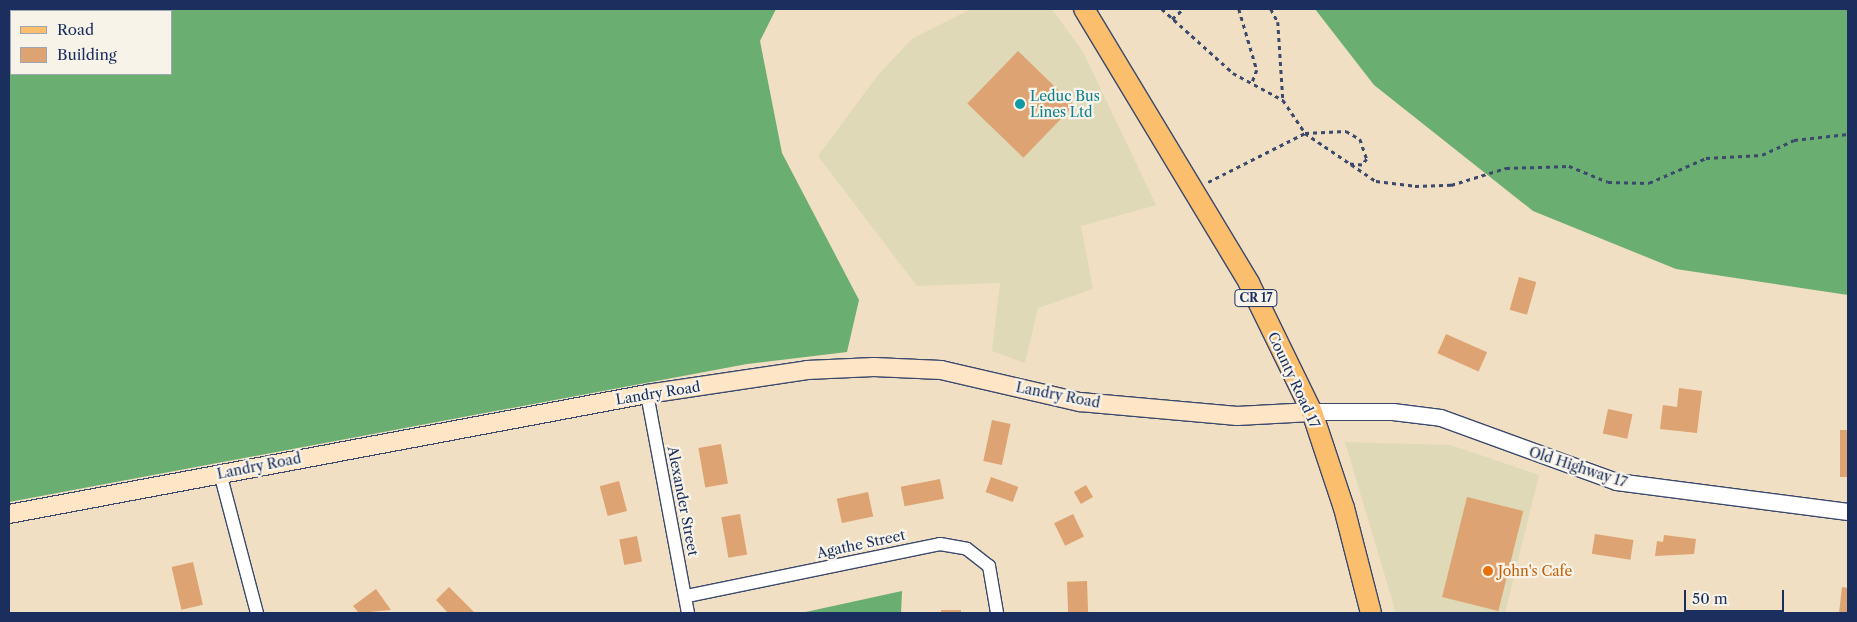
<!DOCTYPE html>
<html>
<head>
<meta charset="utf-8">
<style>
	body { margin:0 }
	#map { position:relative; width:1857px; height:622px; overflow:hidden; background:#f0dfc2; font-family:"Libre Caslon Text",serif }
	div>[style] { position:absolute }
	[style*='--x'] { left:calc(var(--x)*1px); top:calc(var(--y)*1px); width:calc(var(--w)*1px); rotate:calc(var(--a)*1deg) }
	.built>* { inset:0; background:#dfd9b8 }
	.forest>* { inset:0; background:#6bae72 }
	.building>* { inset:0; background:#dea372; transform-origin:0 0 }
	.path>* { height:2.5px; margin-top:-1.25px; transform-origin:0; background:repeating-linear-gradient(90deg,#3b496d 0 4px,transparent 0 8px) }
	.roads { filter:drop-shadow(1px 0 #3b496d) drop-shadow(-1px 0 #3b496d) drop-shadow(0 1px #3b496d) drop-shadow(0 -1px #3b496d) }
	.minor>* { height:12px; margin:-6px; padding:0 6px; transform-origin:6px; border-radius:6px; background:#fff }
	.tertiary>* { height:16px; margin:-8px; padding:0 8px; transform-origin:8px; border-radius:8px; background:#fff }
	.secondary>* { height:18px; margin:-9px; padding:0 9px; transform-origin:9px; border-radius:9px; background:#fde5c5 }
	.primary>* { height:20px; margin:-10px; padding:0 10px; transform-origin:10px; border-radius:10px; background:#fabe6d }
	.dots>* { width:14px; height:14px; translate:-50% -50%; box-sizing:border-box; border:2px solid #f7f3e8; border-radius:50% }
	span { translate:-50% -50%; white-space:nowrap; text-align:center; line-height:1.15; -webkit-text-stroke:4.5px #f7f3e8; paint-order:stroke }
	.shield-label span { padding:1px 4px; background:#f7f3e8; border:1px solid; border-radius:4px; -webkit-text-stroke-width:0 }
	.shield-label { font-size:12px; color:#1b2f5e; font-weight:700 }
	.culture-label { font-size:14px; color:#0d838f }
	.left { translate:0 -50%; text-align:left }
	.street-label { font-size:14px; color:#1b2f5e }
	.food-label { font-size:14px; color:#c56008 }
	.frame { position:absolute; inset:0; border:10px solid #1b2f5e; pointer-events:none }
	.legend { position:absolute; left:10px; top:10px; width:162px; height:65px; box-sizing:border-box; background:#f7f3e8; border:1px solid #9fa5b1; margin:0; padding:6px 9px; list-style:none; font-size:15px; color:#1b2f5e }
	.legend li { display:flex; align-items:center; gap:10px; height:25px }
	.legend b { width:25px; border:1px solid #9fa5b1 }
	.scale { position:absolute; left:1684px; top:590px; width:100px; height:22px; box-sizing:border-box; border:2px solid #1b2f5e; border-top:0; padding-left:6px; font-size:15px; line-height:18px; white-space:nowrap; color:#1b2f5e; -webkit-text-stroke:4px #f7f3e8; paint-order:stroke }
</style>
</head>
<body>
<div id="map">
	<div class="built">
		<div style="clip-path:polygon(971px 9px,1052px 9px,1083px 52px,1156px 205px,1081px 226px,1093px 289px,1038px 308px,1025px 363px,992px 351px,1000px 283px,917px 286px,818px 156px,878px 75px,913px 38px)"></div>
		<div style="clip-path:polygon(1345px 442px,1450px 445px,1539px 475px,1505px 613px,1396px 613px)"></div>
	</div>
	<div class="forest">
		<div style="clip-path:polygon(evenodd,9px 9px,776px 9px,760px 41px,782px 153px,859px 300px,847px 352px,747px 364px,9px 502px,9px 9px,11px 11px,171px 11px,171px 74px,11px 74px,11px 11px)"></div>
		<div style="clip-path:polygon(1315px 9px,1848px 9px,1848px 295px,1676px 269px,1533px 211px,1374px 85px)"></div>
		<div style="clip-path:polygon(902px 591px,901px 613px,801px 613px)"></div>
	</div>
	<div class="building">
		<div style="left:1018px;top:51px;width:78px;height:73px;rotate:44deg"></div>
		<div style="left:1519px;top:277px;width:18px;height:34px;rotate:16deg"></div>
		<div style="left:1446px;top:334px;width:45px;height:21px;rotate:24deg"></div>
		<div style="clip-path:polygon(1679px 388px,1702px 391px,1697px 433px,1660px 429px,1663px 405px,1677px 407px)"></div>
		<div style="left:1608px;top:409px;width:25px;height:25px;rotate:12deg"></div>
		<div style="left:992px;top:420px;width:19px;height:42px;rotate:12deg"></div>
		<div style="left:1840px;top:430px;width:8px;height:47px"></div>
		<div style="left:721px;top:444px;width:40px;height:23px;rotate:80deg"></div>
		<div style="left:991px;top:477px;width:29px;height:16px;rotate:20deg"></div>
		<div style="left:940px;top:479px;width:20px;height:40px;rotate:79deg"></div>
		<div style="left:619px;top:481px;width:31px;height:20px;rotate:75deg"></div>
		<div style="left:1086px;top:485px;width:14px;height:14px;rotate:60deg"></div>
		<div style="left:868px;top:492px;width:25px;height:32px;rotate:78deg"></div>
		<div style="left:1467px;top:497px;width:58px;height:103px;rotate:14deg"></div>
		<div style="left:740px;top:514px;width:41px;height:19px;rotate:80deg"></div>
		<div style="left:1073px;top:514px;width:25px;height:21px;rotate:64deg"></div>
		<div style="left:1595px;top:534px;width:39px;height:20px;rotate:9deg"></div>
		<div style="clip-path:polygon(1664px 535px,1696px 539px,1694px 554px,1655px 556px,1657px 541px,1663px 542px)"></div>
		<div style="left:637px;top:536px;width:26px;height:18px;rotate:79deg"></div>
		<div style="left:193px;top:562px;width:44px;height:22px;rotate:77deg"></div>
		<div style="left:1087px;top:581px;width:32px;height:20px;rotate:88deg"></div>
		<div style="clip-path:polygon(449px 587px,475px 613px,448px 613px,436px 600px)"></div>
		<div style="clip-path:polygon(1842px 587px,1848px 588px,1848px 613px,1839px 613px)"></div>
		<div style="clip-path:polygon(376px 589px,391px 610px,359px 613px,353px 606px)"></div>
		<div style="left:941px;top:610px;width:20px;height:3px"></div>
	</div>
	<div class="path">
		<div style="--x:1162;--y:9;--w:96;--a:42"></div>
		<div style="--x:1233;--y:73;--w:57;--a:28.4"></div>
		<div style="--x:1283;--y:100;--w:40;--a:56"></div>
		<div style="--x:1305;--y:133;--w:41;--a:-2.8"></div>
		<div style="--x:1346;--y:131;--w:16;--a:30"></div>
		<div style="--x:1360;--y:139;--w:21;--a:71"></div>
		<div style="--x:1367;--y:159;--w:8;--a:130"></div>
		<div style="--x:1362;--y:165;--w:13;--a:-176"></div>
		<div style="--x:1239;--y:9;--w:64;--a:73.6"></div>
		<div style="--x:1257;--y:70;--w:14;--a:111"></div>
		<div style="--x:1271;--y:9;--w:15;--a:62"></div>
		<div style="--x:1278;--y:22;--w:78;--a:86.3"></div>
		<div style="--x:1172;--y:19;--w:15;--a:-42"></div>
		<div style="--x:1208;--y:182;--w:109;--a:-26.8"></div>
		<div style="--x:1305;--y:133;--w:86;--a:34.1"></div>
		<div style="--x:1376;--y:181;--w:39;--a:7"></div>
		<div style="--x:1415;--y:186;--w:36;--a:-2"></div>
		<div style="--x:1451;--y:185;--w:58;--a:-17.2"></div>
		<div style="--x:1506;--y:168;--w:63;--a:-1.8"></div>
		<div style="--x:1569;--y:166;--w:42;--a:22.3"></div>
		<div style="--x:1608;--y:182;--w:41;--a:1.4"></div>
		<div style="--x:1649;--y:183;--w:62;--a:-23.7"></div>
		<div style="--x:1706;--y:158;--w:56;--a:-3.1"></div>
		<div style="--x:1762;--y:155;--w:35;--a:-25"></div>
		<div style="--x:1794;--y:140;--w:54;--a:-6.3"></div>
	</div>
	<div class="roads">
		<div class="minor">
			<div style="--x:647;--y:394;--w:223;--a:79.4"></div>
			<div style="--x:220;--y:473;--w:145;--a:75.2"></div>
			<div style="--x:687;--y:596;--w:258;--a:-11.6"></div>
			<div style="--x:940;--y:544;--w:27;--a:10"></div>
			<div style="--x:967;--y:549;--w:28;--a:38"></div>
			<div style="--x:989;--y:566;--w:48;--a:80.3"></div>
		</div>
		<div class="tertiary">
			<div style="--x:1312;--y:412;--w:81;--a:0"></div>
			<div style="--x:1393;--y:412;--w:48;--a:7.1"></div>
			<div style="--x:1441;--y:418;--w:187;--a:20"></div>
			<div style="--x:1617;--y:482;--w:233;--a:7.4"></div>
		</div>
		<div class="secondary">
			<div style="--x:9;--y:514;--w:649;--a:-10.65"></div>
			<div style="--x:647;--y:394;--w:162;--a:-8.5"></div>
			<div style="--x:807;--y:370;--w:67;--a:-2.6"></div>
			<div style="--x:874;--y:367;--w:67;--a:2.6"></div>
			<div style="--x:941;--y:370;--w:143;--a:13"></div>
			<div style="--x:1080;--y:402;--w:158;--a:5.1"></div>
			<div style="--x:1237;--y:416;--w:75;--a:-3.1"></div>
		</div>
		<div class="primary">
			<div style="--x:1084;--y:9;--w:320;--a:58.9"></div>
			<div style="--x:1249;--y:283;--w:144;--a:64"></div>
			<div style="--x:1312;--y:412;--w:101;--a:71.6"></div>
			<div style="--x:1344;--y:508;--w:108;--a:75.6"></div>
		</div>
	</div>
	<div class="dots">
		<div style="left:1020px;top:104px;background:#0f9aa8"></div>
		<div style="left:1488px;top:571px;background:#e8710a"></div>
	</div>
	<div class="shield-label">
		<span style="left:1256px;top:298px">CR 17</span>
	</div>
	<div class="culture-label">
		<span class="left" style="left:1030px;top:104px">Leduc Bus<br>Lines Ltd</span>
	</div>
	<div class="street-label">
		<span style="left:1294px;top:380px;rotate:65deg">County Road 17</span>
		<span style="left:658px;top:393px;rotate:-9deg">Landry Road</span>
		<span style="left:1058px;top:395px;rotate:11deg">Landry Road</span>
		<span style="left:259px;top:466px;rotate:-11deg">Landry Road</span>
		<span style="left:1578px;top:467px;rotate:18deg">Old Highway 17</span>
		<span style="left:683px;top:501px;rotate:79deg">Alexander Street</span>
		<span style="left:861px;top:544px;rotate:-12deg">Agathe Street</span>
	</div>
	<div class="food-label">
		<span class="left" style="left:1498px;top:571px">John's Cafe</span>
	</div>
	<div class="frame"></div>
	<ul class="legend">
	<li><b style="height:6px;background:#fabe6d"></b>Road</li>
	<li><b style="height:14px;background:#dea372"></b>Building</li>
	</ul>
	<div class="scale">50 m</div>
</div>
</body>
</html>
